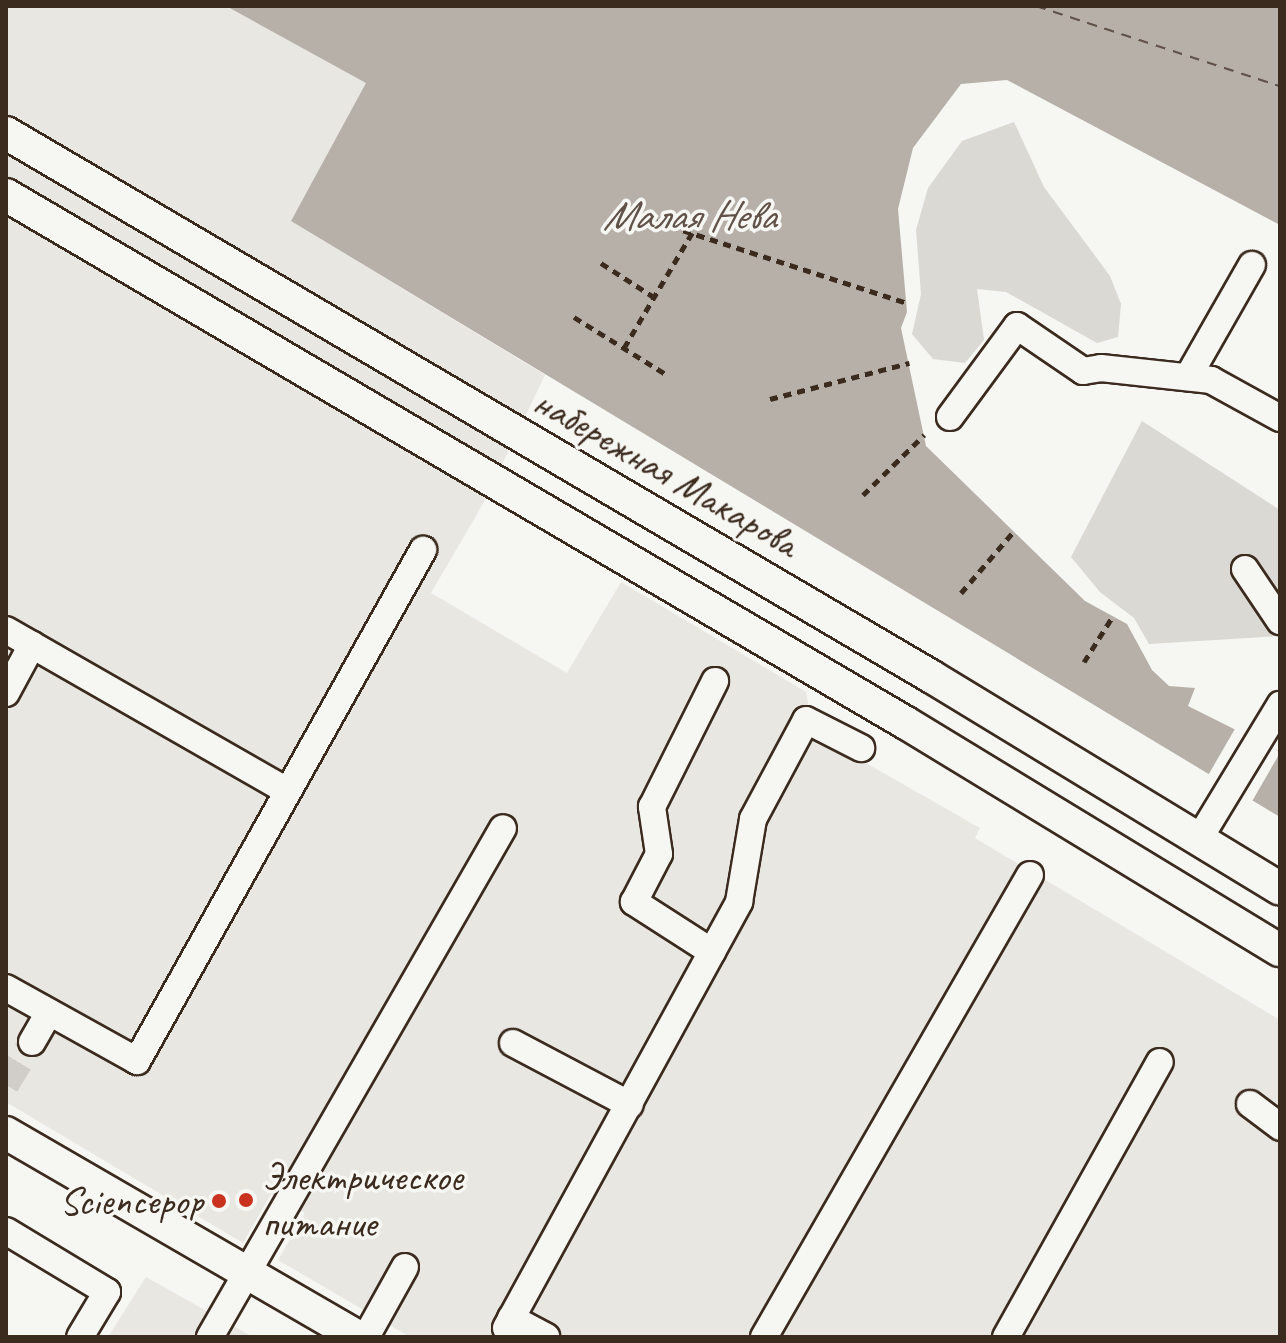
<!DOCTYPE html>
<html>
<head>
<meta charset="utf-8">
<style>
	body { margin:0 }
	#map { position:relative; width:1286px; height:1343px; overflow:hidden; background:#f6f6f2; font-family:Caveat,sans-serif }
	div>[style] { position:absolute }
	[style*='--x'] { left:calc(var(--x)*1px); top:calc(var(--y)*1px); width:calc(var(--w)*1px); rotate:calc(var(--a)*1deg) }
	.built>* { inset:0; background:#e8e7e2 }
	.green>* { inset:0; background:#dad9d3 }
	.water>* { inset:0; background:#b6b0a9 }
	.pier>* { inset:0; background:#f6f6f2; transform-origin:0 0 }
	.ferry>* { height:2px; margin-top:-1px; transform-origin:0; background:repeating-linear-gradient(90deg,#605248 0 10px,transparent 0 18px) }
	.minor-tunnel>* { height:26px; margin-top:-13px; transform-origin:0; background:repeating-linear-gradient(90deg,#d1cdc8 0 26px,transparent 0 39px) }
	.path>* { height:5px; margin-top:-2.5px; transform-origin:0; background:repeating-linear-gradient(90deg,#3b2a1e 0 8px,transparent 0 14px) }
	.roads { filter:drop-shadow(2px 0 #3b2a1e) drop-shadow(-2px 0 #3b2a1e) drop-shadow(0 2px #3b2a1e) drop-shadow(0 -2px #3b2a1e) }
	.minor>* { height:26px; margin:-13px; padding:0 13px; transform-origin:13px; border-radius:13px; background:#f6f6f2 }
	.major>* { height:32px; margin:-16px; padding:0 16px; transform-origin:16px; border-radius:16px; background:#f6f6f2 }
	.dots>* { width:22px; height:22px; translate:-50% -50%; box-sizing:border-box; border:4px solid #f6f6f2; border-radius:50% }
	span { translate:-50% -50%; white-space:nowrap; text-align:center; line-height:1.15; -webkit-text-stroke:7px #f6f6f2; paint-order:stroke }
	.street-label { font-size:40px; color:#3b2a1e }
	.poi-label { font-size:40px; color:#3b2a1e }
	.left { translate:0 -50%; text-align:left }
	.right { translate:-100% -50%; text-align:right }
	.water-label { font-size:42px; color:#605248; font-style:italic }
	.frame { position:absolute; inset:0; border:8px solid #3b2a1e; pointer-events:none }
</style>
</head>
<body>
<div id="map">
	<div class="built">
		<div style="clip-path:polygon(6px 6px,226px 6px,367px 83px,291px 221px,545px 375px,484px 502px,431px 593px,567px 673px,621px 582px,806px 692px,813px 733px,980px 828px,975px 838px,1280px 1020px,1280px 1337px,410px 1337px,278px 1260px,305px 1213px,271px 1194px,243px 1243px,6px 1102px)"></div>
		<div style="clip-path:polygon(146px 1277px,253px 1337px,108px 1337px)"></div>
	</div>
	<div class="green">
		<div style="clip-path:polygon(1014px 122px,1044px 187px,1110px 276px,1121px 304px,1118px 337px,1097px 343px,1006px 292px,977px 289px,984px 340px,965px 363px,933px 359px,912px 334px,921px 294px,916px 230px,928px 188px,962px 141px)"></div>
		<div style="clip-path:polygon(1142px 421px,1280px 510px,1280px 636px,1149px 644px,1134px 618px,1100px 592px,1071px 557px)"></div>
	</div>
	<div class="water">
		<div style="clip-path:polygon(226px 6px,1280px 6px,1280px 225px,1007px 80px,961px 84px,913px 148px,898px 209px,907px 312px,901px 328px,926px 446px,1085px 601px,1127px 624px,1152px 670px,1169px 686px,1195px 688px,1188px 706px,1280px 752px,1280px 817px,291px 221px,366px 83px)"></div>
	</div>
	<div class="pier">
		<div style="left:1236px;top:727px;width:51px;height:56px;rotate:30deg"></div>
	</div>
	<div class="ferry">
		<div style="--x:1036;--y:6;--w:257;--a:18.2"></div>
	</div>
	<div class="minor-tunnel">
		<div style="--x:6;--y:1085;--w:50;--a:-58.8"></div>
	</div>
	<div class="path">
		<div style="--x:630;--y:213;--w:291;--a:18"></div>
		<div style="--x:601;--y:263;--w:63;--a:32.7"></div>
		<div style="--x:574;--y:317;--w:110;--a:31.9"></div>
		<div style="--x:624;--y:348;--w:134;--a:-59.4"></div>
		<div style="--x:770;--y:399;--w:144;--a:-14.5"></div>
		<div style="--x:863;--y:495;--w:86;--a:-44.5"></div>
		<div style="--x:961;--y:593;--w:83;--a:-49.4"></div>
		<div style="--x:1084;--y:662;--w:54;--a:-57.8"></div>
	</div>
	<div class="roads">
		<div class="minor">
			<div style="--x:1188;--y:377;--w:129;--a:-60.3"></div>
			<div style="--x:950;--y:417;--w:113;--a:-53.6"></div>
			<div style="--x:1017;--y:326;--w:80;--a:34.3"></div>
			<div style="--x:1083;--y:371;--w:18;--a:-9"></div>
			<div style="--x:1101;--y:368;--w:111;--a:6.2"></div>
			<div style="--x:1211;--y:380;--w:79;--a:28.8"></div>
			<div style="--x:1245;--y:569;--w:63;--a:56.1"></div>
			<div style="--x:6;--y:630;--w:322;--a:29.8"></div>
			<div style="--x:6;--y:693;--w:55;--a:-61.6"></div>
			<div style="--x:1199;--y:839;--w:157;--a:-58.8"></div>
			<div style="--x:712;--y:952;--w:93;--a:-147.3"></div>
			<div style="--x:634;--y:902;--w:54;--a:-62.5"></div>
			<div style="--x:659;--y:854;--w:48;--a:-98.5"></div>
			<div style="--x:652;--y:807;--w:141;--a:-63.4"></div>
			<div style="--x:6;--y:988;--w:150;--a:29.1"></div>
			<div style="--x:137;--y:1061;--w:586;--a:-60.76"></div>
			<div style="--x:32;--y:1042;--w:34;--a:-60"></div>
			<div style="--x:513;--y:1043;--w:132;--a:27.9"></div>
			<div style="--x:1250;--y:1104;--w:38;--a:37"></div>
			<div style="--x:6;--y:1231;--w:118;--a:31.1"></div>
			<div style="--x:107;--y:1292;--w:52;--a:121"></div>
			<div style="--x:511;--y:1318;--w:40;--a:28"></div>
			<div style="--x:506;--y:1328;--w:486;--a:-61.3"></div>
			<div style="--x:739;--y:902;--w:84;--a:-80.4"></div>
			<div style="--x:753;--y:819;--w:112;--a:-61.8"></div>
			<div style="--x:806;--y:720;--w:62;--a:27"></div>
			<div style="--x:210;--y:1337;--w:587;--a:-60.07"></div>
			<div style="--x:366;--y:1337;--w:80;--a:-60.9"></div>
			<div style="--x:764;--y:1337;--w:533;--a:-60.07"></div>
			<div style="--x:1006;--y:1337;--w:315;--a:-60.8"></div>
		</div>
		<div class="major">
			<div style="--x:6;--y:133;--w:1074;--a:30.43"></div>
			<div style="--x:932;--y:677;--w:407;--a:31.3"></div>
			<div style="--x:6;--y:195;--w:1043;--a:30.4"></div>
			<div style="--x:906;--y:723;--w:437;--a:31.3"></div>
			<div style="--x:6;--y:1133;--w:407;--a:30.1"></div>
		</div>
	</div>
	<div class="dots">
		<div style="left:246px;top:1200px;background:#c8321e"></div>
		<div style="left:219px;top:1201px;background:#c8321e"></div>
	</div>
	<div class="street-label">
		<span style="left:666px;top:472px;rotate:30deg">набережная Макарова</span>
	</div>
	<div class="poi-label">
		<span class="left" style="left:262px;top:1200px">Электрическое<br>питание</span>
		<span class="right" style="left:203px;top:1201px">Sciencepop</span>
	</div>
	<div class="water-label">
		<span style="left:689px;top:216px">Малая Нева</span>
	</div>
	<div class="frame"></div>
</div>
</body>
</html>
